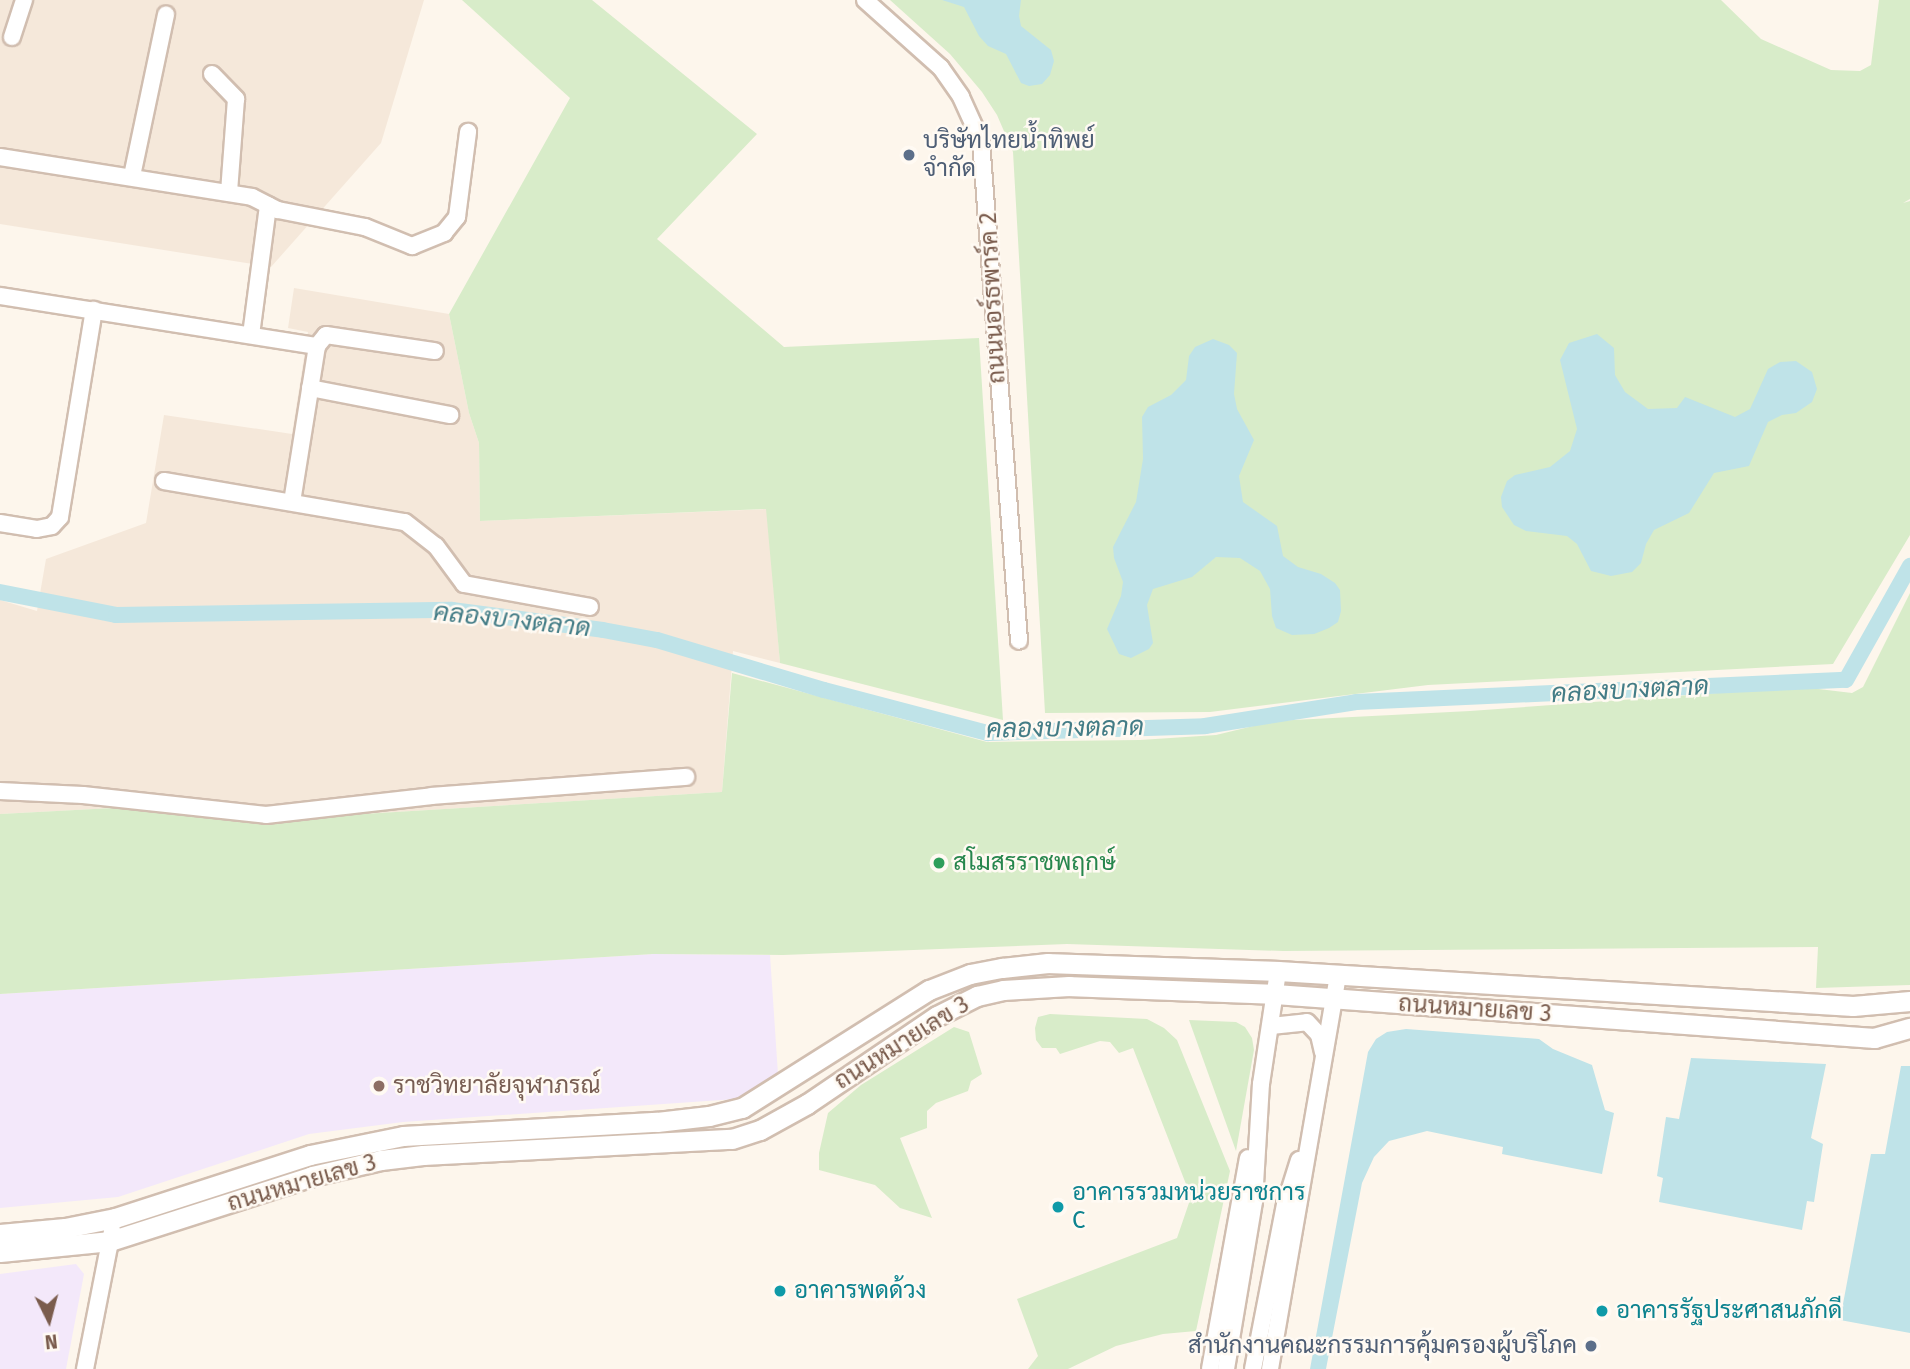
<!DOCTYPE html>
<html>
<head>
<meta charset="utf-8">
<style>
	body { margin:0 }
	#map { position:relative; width:1910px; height:1369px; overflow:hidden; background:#fdf6ec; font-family:"Fira Sans",Sarabun,sans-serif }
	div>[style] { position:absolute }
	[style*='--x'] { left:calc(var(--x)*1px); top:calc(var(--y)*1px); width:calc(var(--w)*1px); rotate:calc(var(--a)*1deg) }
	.residential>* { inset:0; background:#f5e8da }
	.education>* { inset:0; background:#f3e8fa }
	.green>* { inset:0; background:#d8ecc9 }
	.water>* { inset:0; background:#bfe3e8 }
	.canal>* { height:16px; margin:-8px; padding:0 8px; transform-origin:8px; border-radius:8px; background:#bfe3e8 }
	.roads { filter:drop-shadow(2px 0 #d1beb0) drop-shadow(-2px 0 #d1beb0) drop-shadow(0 2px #d1beb0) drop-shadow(0 -2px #d1beb0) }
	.minor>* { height:16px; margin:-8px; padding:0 8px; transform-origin:8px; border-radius:8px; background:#fff }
	.tertiary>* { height:19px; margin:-9.5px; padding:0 9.5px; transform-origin:9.5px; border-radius:9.5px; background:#fff }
	.dots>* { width:19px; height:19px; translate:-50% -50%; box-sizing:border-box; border:4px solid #fffaf3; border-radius:50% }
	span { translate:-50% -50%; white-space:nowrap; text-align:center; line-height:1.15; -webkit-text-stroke:5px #fffaf3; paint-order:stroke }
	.service-label { font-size:24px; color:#4e5e75 }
	.left { translate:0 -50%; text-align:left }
	.right { translate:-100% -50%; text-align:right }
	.street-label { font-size:24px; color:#7a5c4d }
	.leisure-label { font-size:24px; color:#27864d }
	.education-label { font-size:24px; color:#785e54 }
	.culture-label { font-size:24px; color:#0d838f }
	.water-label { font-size:26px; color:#437c86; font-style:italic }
	.north { position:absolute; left:14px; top:1285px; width:70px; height:70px; -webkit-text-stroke:5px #fffaf3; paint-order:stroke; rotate:174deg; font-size:19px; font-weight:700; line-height:28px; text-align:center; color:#7a5c4d }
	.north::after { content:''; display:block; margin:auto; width:24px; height:32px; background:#7a5c4d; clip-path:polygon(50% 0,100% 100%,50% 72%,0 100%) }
</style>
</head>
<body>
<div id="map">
	<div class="residential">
		<div style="clip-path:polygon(0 0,424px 0,381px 143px,271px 267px,0 224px)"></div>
		<div style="clip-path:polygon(294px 288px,449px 314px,469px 413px,479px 443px,480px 521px,767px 509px,780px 663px,733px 651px,722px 792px,265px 820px,132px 807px,0 814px,0 600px,37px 611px,46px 559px,146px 523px,164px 415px,292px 434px,308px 332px,288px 328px)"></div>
	</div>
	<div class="education">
		<div style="clip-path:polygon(653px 954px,770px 955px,778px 1074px,736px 1099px,403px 1122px,309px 1134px,118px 1197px,0 1208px,0 994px)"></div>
		<div style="clip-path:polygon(76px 1264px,84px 1274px,66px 1369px,0 1369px,0 1274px)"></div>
	</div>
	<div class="green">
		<div style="clip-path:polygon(462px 0,592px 0,757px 134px,657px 239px,784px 347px,979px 338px,1003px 720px,780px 663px,766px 509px,480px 521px,479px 443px,469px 413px,449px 314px,570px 98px)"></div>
		<div style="clip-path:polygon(890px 0,1721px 0,1761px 39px,1831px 70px,1860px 71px,1871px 65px,1879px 0,1910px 0,1910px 199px,1903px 203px,1910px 201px,1910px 535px,1833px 664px,1428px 685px,1210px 712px,1045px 713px,1013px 152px,997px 115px,982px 92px,950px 54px)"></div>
		<div style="clip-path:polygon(1910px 593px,1910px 985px,1816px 988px,1818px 947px,1283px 951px,1067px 944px,783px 955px,653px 954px,0 994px,0 814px,132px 807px,265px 820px,722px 792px,732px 673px,987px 742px,1140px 740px,1216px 735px,1274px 721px,1470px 711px,1802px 687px,1852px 693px,1863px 687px)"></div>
		<div style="clip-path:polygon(1050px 1014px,1147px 1019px,1164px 1028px,1177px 1040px,1230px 1171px,1196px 1331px,1163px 1334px,1116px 1346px,1068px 1369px,1028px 1369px,1038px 1356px,1017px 1299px,1177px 1238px,1191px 1197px,1133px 1048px,1119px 1053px,1110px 1042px,1100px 1041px,1060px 1054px,1056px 1048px,1042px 1048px,1036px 1040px,1035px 1028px,1038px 1017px)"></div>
		<div style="clip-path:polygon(1189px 1020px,1236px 1022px,1245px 1027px,1252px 1038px,1254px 1050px,1236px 1151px)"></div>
		<div style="clip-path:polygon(954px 1027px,969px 1032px,982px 1074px,971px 1081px,968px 1091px,936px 1103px,927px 1111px,927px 1128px,900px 1138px,932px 1218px,900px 1208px,875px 1185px,819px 1170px,819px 1153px,828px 1113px,861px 1085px)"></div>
	</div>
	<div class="water">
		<div style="clip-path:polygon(942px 0,1021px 0,1019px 16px,1021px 26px,1051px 50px,1054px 61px,1050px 75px,1042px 84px,1029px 86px,1021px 83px,1006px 54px,988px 46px,979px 36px,964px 7px)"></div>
		<div style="clip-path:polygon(1597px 334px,1614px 348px,1615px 375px,1625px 392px,1648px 409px,1677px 408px,1685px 397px,1735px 417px,1750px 409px,1768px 369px,1780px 362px,1796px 361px,1812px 372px,1817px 389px,1812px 402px,1796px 413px,1782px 415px,1768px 422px,1749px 466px,1714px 473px,1689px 513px,1654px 530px,1646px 544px,1641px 563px,1632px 572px,1611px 576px,1591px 571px,1577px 544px,1567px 536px,1526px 531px,1514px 525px,1502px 507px,1501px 497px,1507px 481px,1515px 475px,1550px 467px,1570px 451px,1577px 429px,1560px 360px,1569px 343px)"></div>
		<div style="clip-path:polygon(1213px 339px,1229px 345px,1237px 353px,1234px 394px,1237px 409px,1254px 440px,1239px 476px,1243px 502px,1277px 526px,1283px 556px,1298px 567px,1321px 574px,1335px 583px,1340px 590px,1341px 611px,1338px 622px,1329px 628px,1314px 634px,1292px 635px,1276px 628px,1272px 616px,1270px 589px,1260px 571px,1240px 558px,1216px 557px,1192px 577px,1153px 589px,1147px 605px,1153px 643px,1149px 649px,1131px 658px,1119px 654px,1107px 629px,1121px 596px,1123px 582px,1114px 558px,1113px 547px,1136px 502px,1143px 459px,1142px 417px,1148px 407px,1171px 395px,1186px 380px,1189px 356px,1195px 347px)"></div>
		<div style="clip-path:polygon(1406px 1029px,1539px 1039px,1553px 1049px,1592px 1065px,1605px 1110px,1614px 1113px,1602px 1174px,1502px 1154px,1503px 1147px,1427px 1131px,1389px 1141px,1374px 1157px,1362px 1183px,1326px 1369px,1310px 1369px,1368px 1052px,1376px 1039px,1387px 1032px)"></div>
		<div style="clip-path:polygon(1691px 1058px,1826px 1064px,1811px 1138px,1823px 1144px,1814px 1202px,1807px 1201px,1802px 1230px,1659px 1202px,1663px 1178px,1657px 1176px,1666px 1117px,1679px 1119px)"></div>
		<div style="clip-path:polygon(1901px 1066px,1910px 1066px,1910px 1333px,1840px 1320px,1871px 1154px,1885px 1154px)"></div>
	</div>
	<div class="canal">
		<div style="--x:0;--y:592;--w:118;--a:11.2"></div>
		<div style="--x:116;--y:615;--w:336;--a:-0.9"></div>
		<div style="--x:452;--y:610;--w:152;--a:7.5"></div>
		<div style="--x:603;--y:630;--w:55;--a:10.5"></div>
		<div style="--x:657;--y:640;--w:174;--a:16.7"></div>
		<div style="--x:824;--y:690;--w:170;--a:14.7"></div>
		<div style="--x:988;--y:733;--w:217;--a:-1.8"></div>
		<div style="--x:1205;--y:726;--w:153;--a:-9"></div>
		<div style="--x:1356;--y:702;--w:490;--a:-2.6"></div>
		<div style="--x:1846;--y:680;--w:131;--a:-60.7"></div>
	</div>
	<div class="roads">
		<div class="minor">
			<div style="--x:865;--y:0;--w:102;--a:41.8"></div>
			<div style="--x:941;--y:68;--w:35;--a:55"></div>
			<div style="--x:961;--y:97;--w:48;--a:65.6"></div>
			<div style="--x:981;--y:141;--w:501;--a:85.65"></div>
			<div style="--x:12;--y:37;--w:39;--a:-72"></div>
			<div style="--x:212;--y:74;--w:35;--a:46"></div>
			<div style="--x:236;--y:99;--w:94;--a:94.3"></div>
			<div style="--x:0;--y:157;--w:255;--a:9"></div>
			<div style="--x:252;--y:197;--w:29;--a:27"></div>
			<div style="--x:278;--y:210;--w:89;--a:11.1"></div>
			<div style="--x:365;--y:227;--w:51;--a:22"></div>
			<div style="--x:412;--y:246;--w:35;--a:-22"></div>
			<div style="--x:444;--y:233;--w:21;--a:-51"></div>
			<div style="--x:457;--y:217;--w:86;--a:-82.6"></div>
			<div style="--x:132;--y:176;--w:165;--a:-78.1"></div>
			<div style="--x:0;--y:296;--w:321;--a:9"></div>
			<div style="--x:317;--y:346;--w:158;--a:99.1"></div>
			<div style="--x:251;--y:335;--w:131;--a:-82.5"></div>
			<div style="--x:317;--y:346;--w:14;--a:-51"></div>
			<div style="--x:326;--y:335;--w:110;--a:8.4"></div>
			<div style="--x:310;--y:388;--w:143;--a:10.9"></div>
			<div style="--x:164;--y:481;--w:244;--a:9.7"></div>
			<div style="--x:405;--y:522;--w:39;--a:38"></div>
			<div style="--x:436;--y:546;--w:47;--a:53.6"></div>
			<div style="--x:464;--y:584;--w:128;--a:10.3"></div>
			<div style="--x:0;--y:523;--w:37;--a:9"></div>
			<div style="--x:37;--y:529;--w:15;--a:-11"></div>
			<div style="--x:52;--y:526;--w:12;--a:-48"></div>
			<div style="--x:60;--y:517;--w:210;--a:-80.7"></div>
			<div style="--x:0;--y:791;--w:83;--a:2.8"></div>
			<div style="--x:83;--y:795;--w:184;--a:6.2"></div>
			<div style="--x:266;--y:815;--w:167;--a:-6.5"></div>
			<div style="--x:432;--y:796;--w:255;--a:-4.3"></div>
			<div style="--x:1271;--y:1026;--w:36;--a:-6"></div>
			<div style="--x:1307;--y:1022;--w:18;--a:47"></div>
			<div style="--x:1319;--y:1035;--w:18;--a:77"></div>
			<div style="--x:85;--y:1369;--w:141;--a:-78.9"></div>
			<div style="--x:1210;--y:1369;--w:214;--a:-79.8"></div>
			<div style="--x:1226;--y:1369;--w:170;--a:-80.5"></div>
			<div style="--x:1254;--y:1201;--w:117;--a:-86.6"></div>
			<div style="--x:1261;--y:1084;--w:114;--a:-81.4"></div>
			<div style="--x:1253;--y:1369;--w:167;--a:-79"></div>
			<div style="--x:1285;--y:1205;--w:47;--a:-72.7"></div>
			<div style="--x:1270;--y:1369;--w:400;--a:-80.2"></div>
		</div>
		<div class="tertiary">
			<div style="--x:0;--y:1234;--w:65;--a:-5.3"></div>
			<div style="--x:65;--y:1228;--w:51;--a:-11.3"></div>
			<div style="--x:115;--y:1218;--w:205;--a:-17.9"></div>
			<div style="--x:310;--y:1155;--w:95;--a:-11.5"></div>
			<div style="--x:403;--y:1136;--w:254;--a:-3.2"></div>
			<div style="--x:657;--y:1122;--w:52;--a:-6.6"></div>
			<div style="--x:709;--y:1116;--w:34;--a:-14"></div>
			<div style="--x:742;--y:1108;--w:221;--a:-32.3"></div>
			<div style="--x:929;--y:990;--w:44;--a:-21.3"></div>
			<div style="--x:970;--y:974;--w:33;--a:-11"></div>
			<div style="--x:1002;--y:968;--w:46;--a:-6.2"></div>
			<div style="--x:1048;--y:963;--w:230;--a:2"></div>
			<div style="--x:1278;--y:971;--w:576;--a:3.48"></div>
			<div style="--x:1853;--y:1006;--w:57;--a:-5"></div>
			<div style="--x:0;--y:1252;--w:111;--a:-5.7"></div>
			<div style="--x:110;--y:1241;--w:212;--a:-17.8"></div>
			<div style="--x:312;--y:1176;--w:71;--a:-13.1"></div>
			<div style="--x:381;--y:1160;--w:42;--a:-6.8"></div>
			<div style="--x:423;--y:1155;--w:309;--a:-3"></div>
			<div style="--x:732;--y:1139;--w:29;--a:-18"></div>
			<div style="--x:760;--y:1130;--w:54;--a:-29"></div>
			<div style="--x:807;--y:1104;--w:157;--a:-34.1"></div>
			<div style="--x:937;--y:1016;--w:45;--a:-26.6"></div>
			<div style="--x:977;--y:996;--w:27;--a:-13"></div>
			<div style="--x:1003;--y:990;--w:66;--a:-3.5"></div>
			<div style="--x:1069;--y:986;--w:206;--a:2.2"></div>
			<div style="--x:1275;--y:994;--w:601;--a:4.2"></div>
			<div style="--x:1874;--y:1038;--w:37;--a:-16"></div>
		</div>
	</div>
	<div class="dots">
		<div style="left:909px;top:155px;background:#5c6f8a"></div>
		<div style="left:939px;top:863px;background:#2e9e5b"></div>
		<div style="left:379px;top:1086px;background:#8d6e63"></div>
		<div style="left:1058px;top:1207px;background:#0f9aa8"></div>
		<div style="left:780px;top:1291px;background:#0f9aa8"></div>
		<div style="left:1602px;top:1311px;background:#0f9aa8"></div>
		<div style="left:1591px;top:1346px;background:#5c6f8a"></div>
	</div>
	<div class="service-label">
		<span class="left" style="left:923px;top:155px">บริษัทไทยน้ำทิพย์<br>จำกัด</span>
		<span class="right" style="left:1577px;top:1346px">สำนักงานคณะกรรมการคุ้มครองผู้บริโภค</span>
	</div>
	<div class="street-label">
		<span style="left:993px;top:298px;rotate:-93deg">ถนนนอร์ธพาร์ค 2</span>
		<span style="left:1475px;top:1009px;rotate:4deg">ถนนหมายเลข 3</span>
		<span style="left:902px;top:1043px;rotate:-32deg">ถนนหมายเลข 3</span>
		<span style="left:302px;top:1183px;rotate:-16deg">ถนนหมายเลข 3</span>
	</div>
	<div class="leisure-label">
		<span class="left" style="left:953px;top:863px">สโมสรราชพฤกษ์</span>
	</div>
	<div class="education-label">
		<span class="left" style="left:393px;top:1086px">ราชวิทยาลัยจุฬาภรณ์</span>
	</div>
	<div class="culture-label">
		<span class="left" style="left:1072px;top:1207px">อาคารรวมหน่วยราชการ<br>C</span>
		<span class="left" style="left:794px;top:1291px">อาคารพดด้วง</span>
		<span class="left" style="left:1616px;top:1311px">อาคารรัฐประศาสนภักดี</span>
	</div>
	<div class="water-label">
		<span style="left:512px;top:620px;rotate:6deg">คลองบางตลาด</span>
		<span style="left:1630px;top:690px;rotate:-3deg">คลองบางตลาด</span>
		<span style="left:1065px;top:728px;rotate:-1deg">คลองบางตลาด</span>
	</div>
	<div class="north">N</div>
</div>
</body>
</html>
